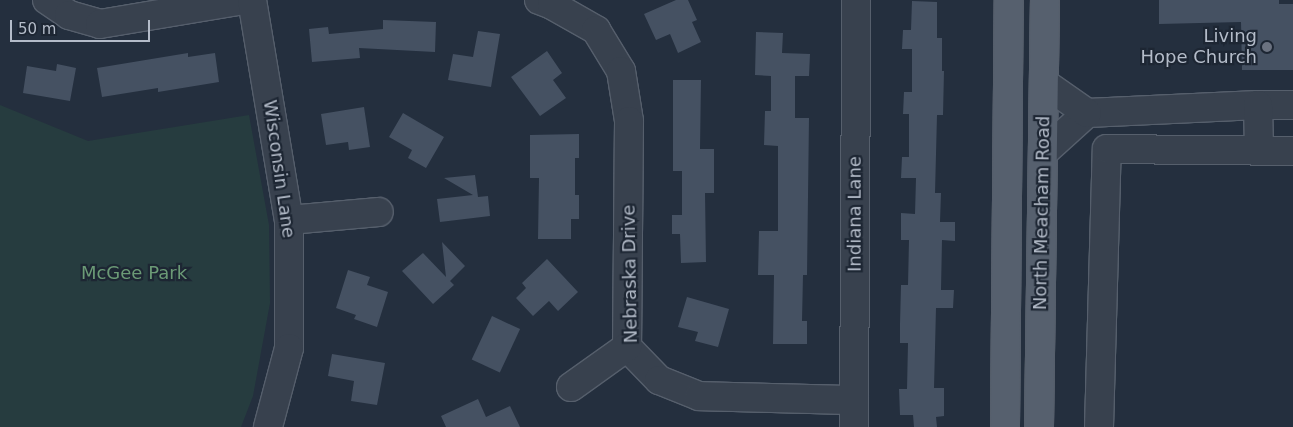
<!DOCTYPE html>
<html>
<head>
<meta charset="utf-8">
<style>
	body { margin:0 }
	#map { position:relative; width:1293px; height:427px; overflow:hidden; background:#242f3e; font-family:"DejaVu Sans",sans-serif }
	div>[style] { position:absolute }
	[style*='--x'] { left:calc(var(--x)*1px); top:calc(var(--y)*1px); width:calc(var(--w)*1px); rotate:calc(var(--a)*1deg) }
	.green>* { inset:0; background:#263c3f }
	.building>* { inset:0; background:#455162; transform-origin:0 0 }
	.roads { filter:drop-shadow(1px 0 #565f6c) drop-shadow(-1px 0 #565f6c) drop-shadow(0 1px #565f6c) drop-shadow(0 -1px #565f6c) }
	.minor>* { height:28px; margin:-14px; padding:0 14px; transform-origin:14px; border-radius:14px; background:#38414e }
	.major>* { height:28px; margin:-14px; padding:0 14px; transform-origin:14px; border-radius:14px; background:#56606e }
	.dots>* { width:14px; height:14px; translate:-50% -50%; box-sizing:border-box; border:2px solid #1d2633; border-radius:50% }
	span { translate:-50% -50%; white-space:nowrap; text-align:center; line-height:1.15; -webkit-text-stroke:4.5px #1d2633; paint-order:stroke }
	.poi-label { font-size:18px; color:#b4bcc9 }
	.right { translate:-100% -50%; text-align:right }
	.street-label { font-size:18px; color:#b4bcc9 }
	.park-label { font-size:18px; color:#6b9a76 }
	.scale { position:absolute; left:10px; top:20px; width:140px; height:22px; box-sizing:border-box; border:2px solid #b4bcc9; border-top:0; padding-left:6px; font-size:15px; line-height:18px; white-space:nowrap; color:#b4bcc9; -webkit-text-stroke:4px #1d2633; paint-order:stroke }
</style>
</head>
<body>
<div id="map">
	<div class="green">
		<div style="clip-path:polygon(0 105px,88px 141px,249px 115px,269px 225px,270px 303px,253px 396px,241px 427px,0 427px)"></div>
	</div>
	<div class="building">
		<div style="clip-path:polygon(676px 0,688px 0,697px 20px,692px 22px,701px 42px,678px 53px,670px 34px,656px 40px,644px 14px)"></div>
		<div style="clip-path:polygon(1159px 0,1279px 0,1279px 4px,1293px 4px,1293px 70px,1242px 70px,1241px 22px,1159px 24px)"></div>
		<div style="clip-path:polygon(912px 1px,937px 2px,937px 38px,942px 38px,942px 71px,944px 71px,943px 115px,937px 115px,935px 193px,941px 193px,940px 222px,955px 222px,955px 241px,942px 240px,941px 290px,954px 290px,953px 308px,936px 308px,934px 388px,944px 388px,944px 416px,936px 417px,937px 427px,914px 427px,913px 415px,900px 415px,899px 389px,907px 389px,908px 343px,900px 343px,900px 324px,901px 285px,908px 285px,909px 240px,901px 240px,901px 213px,915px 214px,916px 178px,901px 178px,902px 157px,909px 157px,909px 114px,903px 114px,904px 92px,912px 92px,912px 49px,902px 49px,903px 30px,911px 30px)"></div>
		<div style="clip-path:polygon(383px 20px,436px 22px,435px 52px,359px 48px,360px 58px,312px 62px,309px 29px,328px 27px,329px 34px,383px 29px)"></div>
		<div style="clip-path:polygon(478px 31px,500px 34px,491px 87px,448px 80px,453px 54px,473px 57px)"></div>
		<div style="clip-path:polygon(756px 32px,783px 33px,782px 53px,810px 54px,809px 76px,795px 76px,795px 118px,809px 118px,807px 275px,803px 275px,802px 321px,807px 321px,807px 344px,773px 344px,774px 275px,758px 275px,759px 231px,778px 231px,778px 146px,764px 145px,765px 111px,771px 111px,771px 76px,755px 75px)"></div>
		<div style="clip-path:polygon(547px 51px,562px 73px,553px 80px,566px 98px,540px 116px,511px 77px)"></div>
		<div style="clip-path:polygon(188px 53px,188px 57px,215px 53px,219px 82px,158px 92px,158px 88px,102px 97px,97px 68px)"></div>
		<div style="clip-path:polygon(57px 64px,76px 68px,70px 101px,23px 93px,27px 66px,56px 71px)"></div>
		<div style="clip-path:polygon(673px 80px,701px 80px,700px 149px,714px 149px,714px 193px,705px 193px,706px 262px,681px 263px,680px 234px,672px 234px,672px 215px,682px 215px,682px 171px,673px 171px)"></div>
		<div style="clip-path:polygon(364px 107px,370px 147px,349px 150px,348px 142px,326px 145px,321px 114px)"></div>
		<div style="clip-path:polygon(403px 113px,444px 137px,426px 168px,408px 158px,412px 150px,389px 137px)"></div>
		<div style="clip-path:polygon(579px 134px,579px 158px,575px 158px,575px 195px,579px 195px,579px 219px,571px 219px,571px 239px,538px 239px,539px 178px,530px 178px,530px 135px)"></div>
		<div style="clip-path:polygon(475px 175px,478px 197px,488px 196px,490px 216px,440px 222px,437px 199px,473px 195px,444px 178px)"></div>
		<div style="clip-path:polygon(442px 242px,465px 266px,450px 281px,454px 285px,433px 304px,402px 271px,423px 253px,446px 277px)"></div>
		<div style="clip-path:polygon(547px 259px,578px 292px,558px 311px,549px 301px,533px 316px,516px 298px,526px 288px,522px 283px)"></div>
		<div style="clip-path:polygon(348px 270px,370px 277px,367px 285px,388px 292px,377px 327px,354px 319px,356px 315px,336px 308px)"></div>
		<div style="clip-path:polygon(687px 297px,729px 309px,718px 347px,695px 341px,698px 332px,678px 327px)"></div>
		<div style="left:492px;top:316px;width:31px;height:48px;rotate:25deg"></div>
		<div style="clip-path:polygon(332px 354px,385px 363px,377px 405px,351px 401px,354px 381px,328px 376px)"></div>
		<div style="clip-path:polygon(478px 399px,486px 417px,510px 406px,520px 427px,446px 427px,441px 416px)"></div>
	</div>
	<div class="roads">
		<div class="minor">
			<div style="--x:47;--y:0;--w:27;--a:34"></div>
			<div style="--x:69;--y:15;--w:32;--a:16"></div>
			<div style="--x:100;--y:24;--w:146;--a:-9.5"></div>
			<div style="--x:252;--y:0;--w:223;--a:80.5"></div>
			<div style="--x:289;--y:220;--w:128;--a:90"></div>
			<div style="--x:289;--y:348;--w:82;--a:104.9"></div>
			<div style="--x:539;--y:0;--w:14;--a:21"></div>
			<div style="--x:552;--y:5;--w:51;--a:29.6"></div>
			<div style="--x:596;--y:30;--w:48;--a:58.6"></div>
			<div style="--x:621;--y:71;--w:51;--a:80.9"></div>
			<div style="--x:629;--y:121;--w:226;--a:90.5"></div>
			<div style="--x:627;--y:347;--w:46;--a:45.9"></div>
			<div style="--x:659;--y:380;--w:43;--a:21.8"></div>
			<div style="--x:699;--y:396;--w:155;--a:1.5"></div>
			<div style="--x:1258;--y:105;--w:35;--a:0"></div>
			<div style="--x:1087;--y:113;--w:171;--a:-2.7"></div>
			<div style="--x:1258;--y:105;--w:45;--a:88.7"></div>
			<div style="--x:1043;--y:153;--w:59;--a:-42.3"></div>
			<div style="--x:1087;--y:113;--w:52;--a:-145.1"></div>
			<div style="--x:289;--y:220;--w:90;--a:-5.1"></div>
			<div style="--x:571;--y:387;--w:69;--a:-35.5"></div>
			<div style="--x:854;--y:427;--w:427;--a:-89.7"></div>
			<div style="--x:1099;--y:427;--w:278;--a:-88.4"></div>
			<div style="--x:1107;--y:149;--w:186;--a:0.6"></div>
		</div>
		<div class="major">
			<div style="--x:1005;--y:427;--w:427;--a:-89.5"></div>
			<div style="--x:1039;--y:427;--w:427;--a:-89.2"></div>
		</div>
	</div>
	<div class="dots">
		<div style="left:1267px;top:47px;background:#6b7280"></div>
	</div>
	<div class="poi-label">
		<span class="right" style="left:1257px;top:47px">Living<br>Hope Church</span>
	</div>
	<div class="street-label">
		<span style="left:279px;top:169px;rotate:82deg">Wisconsin Lane</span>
		<span style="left:1042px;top:213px;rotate:-89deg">North Meacham Road</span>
		<span style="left:855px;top:214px;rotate:-90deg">Indiana Lane</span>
		<span style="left:630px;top:274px;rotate:-91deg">Nebraska Drive</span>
	</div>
	<div class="park-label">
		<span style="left:134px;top:273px">McGee Park</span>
	</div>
	<div class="scale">50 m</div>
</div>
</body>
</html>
